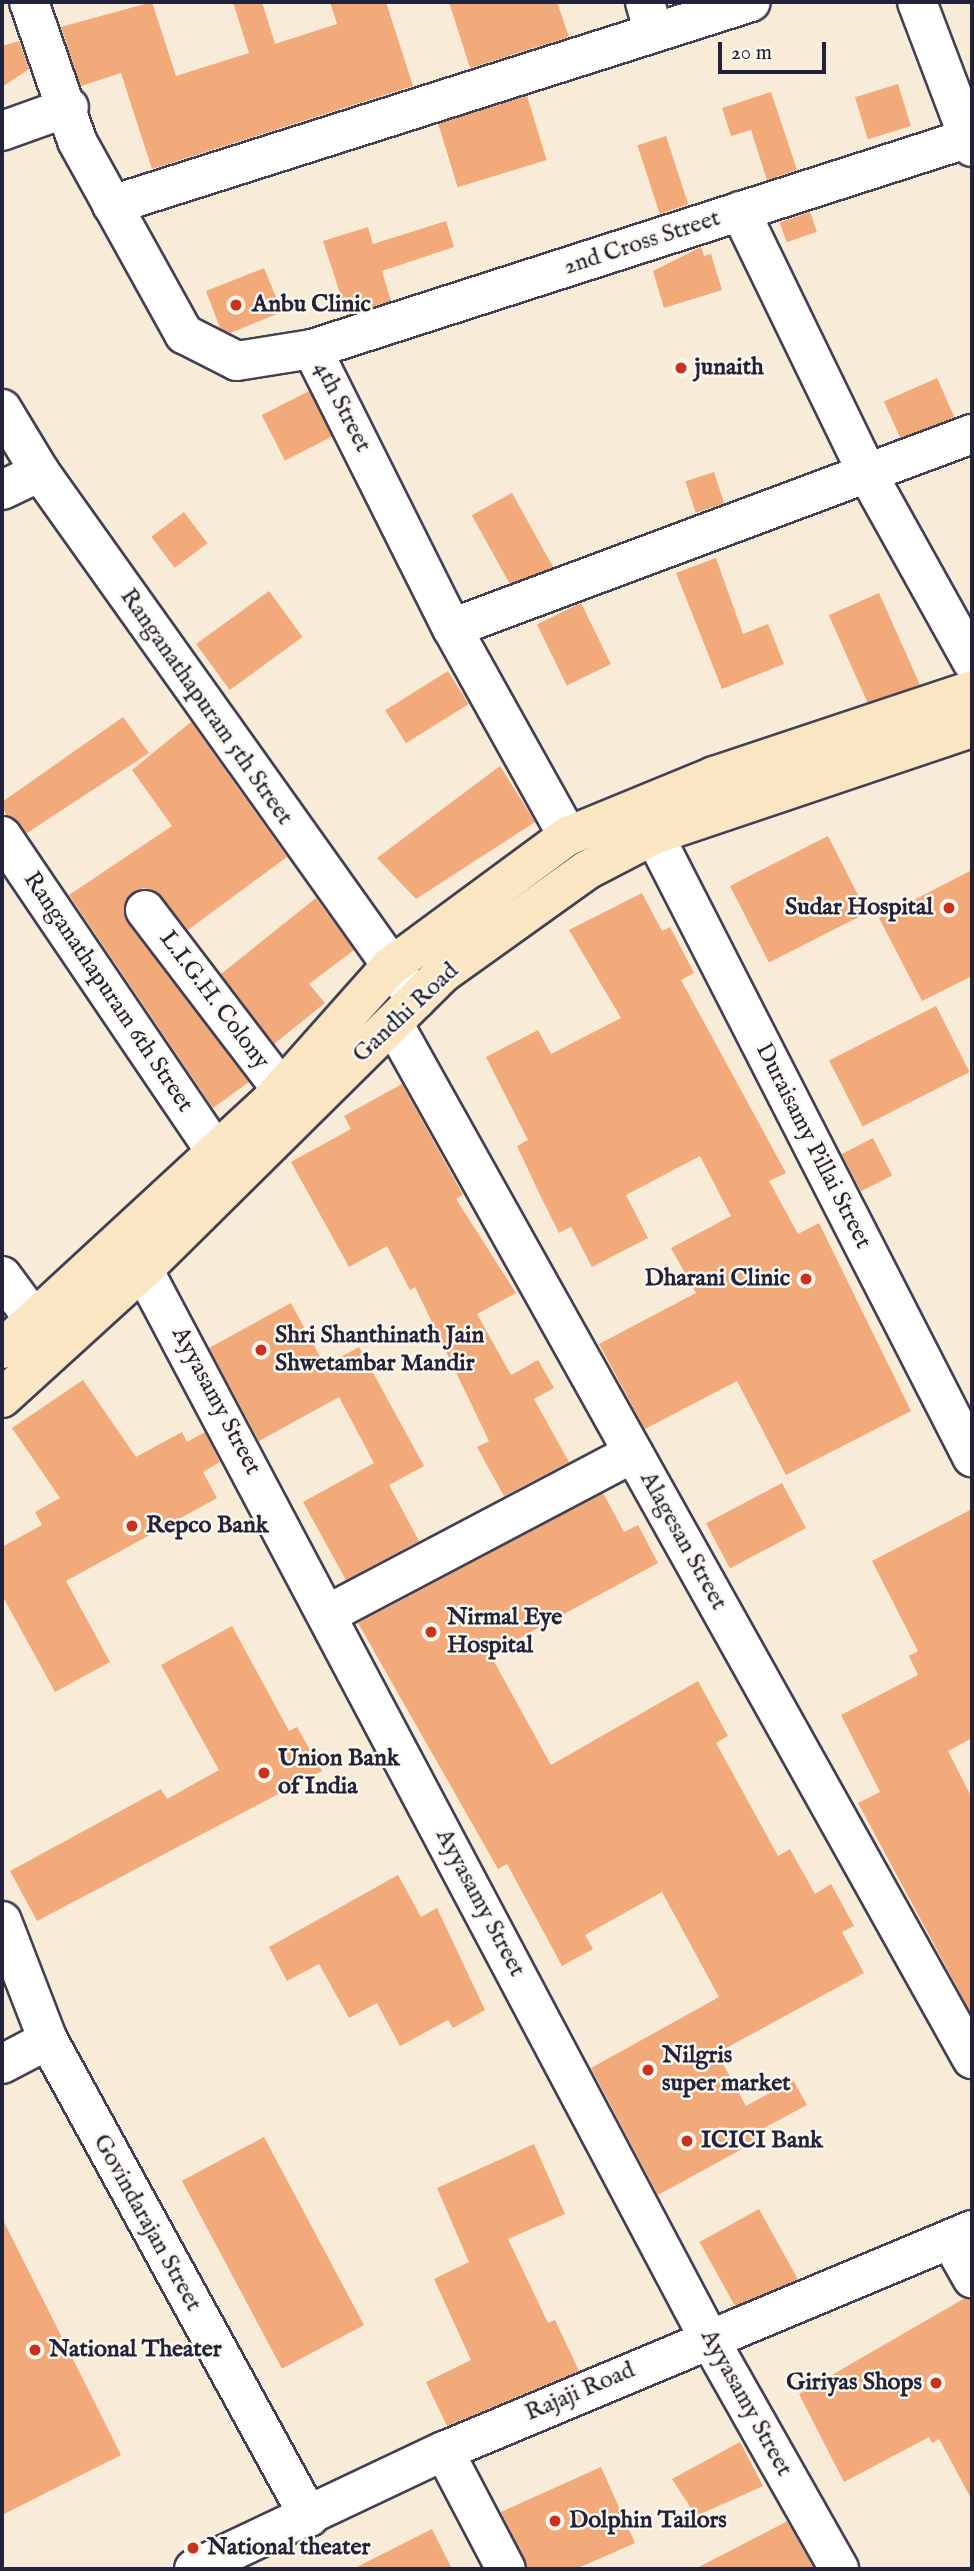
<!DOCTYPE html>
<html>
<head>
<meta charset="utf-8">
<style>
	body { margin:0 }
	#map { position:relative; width:974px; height:2571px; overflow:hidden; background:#f8ebd8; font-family:"IM FELL English",serif }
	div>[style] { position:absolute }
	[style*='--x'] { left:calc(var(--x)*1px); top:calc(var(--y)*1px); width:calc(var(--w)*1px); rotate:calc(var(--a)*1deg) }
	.building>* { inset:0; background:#f3aa7a; transform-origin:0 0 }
	.roads { filter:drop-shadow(2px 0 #424053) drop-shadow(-2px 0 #424053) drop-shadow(0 2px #424053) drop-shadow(0 -2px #424053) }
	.minor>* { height:38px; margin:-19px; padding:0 19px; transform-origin:19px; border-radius:19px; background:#fff }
	.secondary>* { height:38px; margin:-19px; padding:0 19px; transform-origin:19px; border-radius:19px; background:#fbe6c4 }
	.dots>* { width:19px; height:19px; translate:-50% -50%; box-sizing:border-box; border:4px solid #fbf7ec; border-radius:50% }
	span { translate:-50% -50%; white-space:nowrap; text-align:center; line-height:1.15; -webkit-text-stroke:5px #fbf7ec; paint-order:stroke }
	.street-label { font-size:24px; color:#22223b }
	.poi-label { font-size:24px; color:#22223b; font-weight:700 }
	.left { translate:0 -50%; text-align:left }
	.right { translate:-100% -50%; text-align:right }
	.frame { position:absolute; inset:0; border:4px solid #22223b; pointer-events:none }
	.scale { position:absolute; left:718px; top:42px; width:108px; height:32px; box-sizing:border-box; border:4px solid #22223b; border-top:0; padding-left:9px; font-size:21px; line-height:24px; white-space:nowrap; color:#22223b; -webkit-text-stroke:5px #fbf7ec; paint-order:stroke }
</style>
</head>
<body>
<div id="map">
	<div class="building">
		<div style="clip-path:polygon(152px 2px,176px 76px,249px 53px,233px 2px,262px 2px,275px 44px,337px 24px,330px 2px,386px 2px,413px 86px,152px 169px,121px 73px,81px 86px,61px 27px)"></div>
		<div style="clip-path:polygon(449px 2px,557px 2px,569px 37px,470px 68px)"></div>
		<div style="clip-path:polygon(19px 41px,29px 69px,2px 87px,2px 46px)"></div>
		<div style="left:898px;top:84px;width:44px;height:45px;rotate:73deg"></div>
		<div style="clip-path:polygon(771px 92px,797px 170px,767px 180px,751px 130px,731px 136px,722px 108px)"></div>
		<div style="left:527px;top:96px;width:67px;height:93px;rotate:73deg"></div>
		<div style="left:666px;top:136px;width:72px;height:30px;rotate:72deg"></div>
		<div style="left:810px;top:212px;width:21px;height:32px;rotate:71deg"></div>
		<div style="clip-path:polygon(446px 221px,454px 247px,382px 271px,391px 301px,347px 315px,323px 241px,368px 227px,373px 244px)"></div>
		<div style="clip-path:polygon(701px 247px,704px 256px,711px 254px,722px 290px,664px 308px,653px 271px)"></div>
		<div style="clip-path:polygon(264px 268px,282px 312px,230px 333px,220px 328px,206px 291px)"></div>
		<div style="left:937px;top:378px;width:43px;height:58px;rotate:66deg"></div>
		<div style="left:309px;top:391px;width:51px;height:53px;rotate:63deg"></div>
		<div style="left:714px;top:472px;width:33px;height:30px;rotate:72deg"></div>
		<div style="left:512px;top:493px;width:85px;height:46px;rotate:61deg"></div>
		<div style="left:184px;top:512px;width:39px;height:41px;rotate:53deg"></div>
		<div style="clip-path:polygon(716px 558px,743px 634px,768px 624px,784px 664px,722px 689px,676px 573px)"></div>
		<div style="left:269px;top:591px;width:57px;height:90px;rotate:54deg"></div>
		<div style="left:879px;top:593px;width:100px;height:55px;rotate:66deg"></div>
		<div style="left:581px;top:603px;width:68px;height:49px;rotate:64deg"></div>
		<div style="left:448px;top:671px;width:39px;height:74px;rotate:58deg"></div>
		<div style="clip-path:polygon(123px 717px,149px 753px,27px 833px,6px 815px,2px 802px)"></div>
		<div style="clip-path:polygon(191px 722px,287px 857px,188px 930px,154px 890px,142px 888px,125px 902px,128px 923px,249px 1082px,213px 1108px,69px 895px,172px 826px,132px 770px)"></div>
		<div style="clip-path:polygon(500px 766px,535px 822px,416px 899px,377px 858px)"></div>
		<div style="left:828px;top:836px;width:86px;height:110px;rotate:63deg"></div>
		<div style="clip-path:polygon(972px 870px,972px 976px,922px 1001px,879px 918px)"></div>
		<div style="clip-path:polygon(642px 893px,662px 931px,670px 927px,694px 973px,681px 980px,786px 1173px,769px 1181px,798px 1234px,819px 1223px,911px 1411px,786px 1475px,737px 1381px,645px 1429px,599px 1344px,696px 1293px,671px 1248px,731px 1216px,700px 1156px,626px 1195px,648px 1238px,592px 1267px,571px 1227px,559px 1233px,541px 1197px,517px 1146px,528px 1140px,486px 1057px,538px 1030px,551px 1054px,621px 1018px,569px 930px)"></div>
		<div style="clip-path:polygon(316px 898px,354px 950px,309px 984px,325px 1003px,274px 1044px,221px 974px)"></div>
		<div style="left:936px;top:1006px;width:74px;height:120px;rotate:63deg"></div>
		<div style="clip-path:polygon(402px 1084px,463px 1195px,456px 1199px,516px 1293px,477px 1314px,511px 1375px,538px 1360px,554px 1388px,534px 1399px,569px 1462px,504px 1496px,477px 1447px,489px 1441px,415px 1287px,410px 1290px,387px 1246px,349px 1267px,291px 1162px,351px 1129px,344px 1116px)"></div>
		<div style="left:873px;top:1138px;width:42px;height:35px;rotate:63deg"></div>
		<div style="clip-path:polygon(291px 1303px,325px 1366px,359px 1347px,424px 1466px,389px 1485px,419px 1541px,346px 1580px,303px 1502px,374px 1463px,339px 1397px,259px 1441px,209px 1348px)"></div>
		<div style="clip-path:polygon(83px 1380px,136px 1457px,182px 1432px,187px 1442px,205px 1432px,220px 1462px,203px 1472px,217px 1498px,66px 1581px,110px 1662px,55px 1692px,2px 1595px,2px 1547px,42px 1525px,35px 1512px,60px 1498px,12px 1428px)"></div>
		<div style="left:782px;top:1483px;width:51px;height:86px;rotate:62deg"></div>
		<div style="clip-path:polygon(603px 1493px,624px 1532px,638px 1525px,658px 1563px,490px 1654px,551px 1765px,698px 1681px,728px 1736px,716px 1743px,778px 1856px,790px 1849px,815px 1894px,831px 1884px,854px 1926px,842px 1932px,864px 1973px,717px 2053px,746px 2106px,793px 2080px,807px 2105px,760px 2130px,764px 2137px,658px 2195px,591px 2068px,719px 1997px,662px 1892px,585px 1935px,593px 1949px,562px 1966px,507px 1864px,498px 1869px,358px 1623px)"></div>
		<div style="clip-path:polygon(972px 1509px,972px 1738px,948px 1751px,972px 1798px,972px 2015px,858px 1803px,880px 1792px,841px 1715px,918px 1675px,909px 1656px,918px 1651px,872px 1561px)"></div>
		<div style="clip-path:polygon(232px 1626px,289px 1731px,297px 1727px,322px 1771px,37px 1921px,10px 1871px,161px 1789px,167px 1799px,219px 1770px,161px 1665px)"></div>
		<div style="clip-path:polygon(398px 1875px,421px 1917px,437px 1908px,485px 2010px,453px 2028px,448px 2020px,400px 2046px,377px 2003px,349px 2018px,319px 1964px,287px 1981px,269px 1947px)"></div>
		<div style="left:264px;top:2137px;width:213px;height:93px;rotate:62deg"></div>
		<div style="clip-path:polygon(534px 2144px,565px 2214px,508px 2239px,548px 2323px,555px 2320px,579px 2371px,447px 2426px,426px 2382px,471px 2360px,434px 2279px,469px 2262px,437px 2188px)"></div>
		<div style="left:759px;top:2209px;width:80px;height:68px;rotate:61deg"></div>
		<div style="clip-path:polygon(2px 2218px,121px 2455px,2px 2515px)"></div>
		<div style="clip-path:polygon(965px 2298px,972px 2300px,972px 2500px,939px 2439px,932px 2443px,929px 2437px,844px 2482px,799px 2394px)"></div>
		<div style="clip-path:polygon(740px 2442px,763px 2486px,696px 2516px,672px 2479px)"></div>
		<div style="clip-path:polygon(601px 2467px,635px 2543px,576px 2569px,528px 2569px,501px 2512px)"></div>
		<div style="clip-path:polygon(787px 2521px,814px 2569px,695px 2569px,782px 2524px)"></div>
		<div style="clip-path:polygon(432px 2529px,452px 2569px,353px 2569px)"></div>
	</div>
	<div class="roads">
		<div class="minor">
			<div style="--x:29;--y:2;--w:147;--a:70.9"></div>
			<div style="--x:77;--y:141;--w:221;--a:61"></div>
			<div style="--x:184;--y:334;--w:59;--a:27"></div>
			<div style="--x:237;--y:361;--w:76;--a:-9.1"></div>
			<div style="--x:312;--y:349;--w:312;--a:63.4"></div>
			<div style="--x:452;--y:628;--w:238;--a:60.9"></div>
			<div style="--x:645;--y:2;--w:32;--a:74"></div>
			<div style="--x:917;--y:2;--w:155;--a:69.2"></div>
			<div style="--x:2;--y:131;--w:71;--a:-19.7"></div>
			<div style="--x:112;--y:205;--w:670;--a:-17.62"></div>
			<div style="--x:740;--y:211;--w:291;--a:64.1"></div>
			<div style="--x:867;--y:473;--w:216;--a:60.9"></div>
			<div style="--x:312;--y:349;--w:693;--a:-17.81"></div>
			<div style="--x:2;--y:409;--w:74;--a:58.9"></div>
			<div style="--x:40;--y:472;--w:648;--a:54.54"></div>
			<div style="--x:2;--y:490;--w:42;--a:-25.3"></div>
			<div style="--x:452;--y:628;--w:555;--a:-20.46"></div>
			<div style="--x:654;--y:835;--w:699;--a:62.92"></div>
			<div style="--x:2;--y:836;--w:378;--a:55.9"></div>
			<div style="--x:145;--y:910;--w:226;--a:52.7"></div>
			<div style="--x:393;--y:1023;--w:1187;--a:60.8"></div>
			<div style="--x:127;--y:1239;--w:1242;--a:62.11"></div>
			<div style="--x:708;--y:2337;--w:266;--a:60.5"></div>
			<div style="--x:2;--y:1276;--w:52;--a:53.6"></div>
			<div style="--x:328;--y:1614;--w:345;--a:-27.8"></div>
			<div style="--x:2;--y:1921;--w:128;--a:68.9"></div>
			<div style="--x:48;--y:2040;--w:544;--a:61.31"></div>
			<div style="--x:2;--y:2064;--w:52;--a:-27.6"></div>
			<div style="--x:951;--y:2241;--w:43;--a:60.4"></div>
			<div style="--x:444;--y:2451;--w:133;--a:62.3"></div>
			<div style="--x:194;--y:2569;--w:276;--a:-25.3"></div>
			<div style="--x:444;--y:2451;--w:572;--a:-22.71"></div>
		</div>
		<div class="secondary">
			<div style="--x:2;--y:1349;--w:364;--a:-42.7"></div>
			<div style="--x:270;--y:1102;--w:181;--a:-48.4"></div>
			<div style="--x:390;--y:967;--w:221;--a:-36.4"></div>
			<div style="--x:568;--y:836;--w:158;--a:-22.3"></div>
			<div style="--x:714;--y:776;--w:272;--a:-18.4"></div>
			<div style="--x:2;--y:1398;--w:195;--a:-42.3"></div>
			<div style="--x:146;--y:1267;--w:418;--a:-44.7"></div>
			<div style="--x:443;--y:973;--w:177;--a:-35.6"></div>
			<div style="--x:587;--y:870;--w:76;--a:-27.6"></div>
			<div style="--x:654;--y:835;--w:336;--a:-18.6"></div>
		</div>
	</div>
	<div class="dots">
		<div style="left:236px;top:305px;background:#c8321e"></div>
		<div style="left:681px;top:368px;background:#c8321e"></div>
		<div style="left:949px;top:908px;background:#c8321e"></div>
		<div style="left:806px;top:1279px;background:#c8321e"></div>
		<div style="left:261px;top:1350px;background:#c8321e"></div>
		<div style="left:132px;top:1526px;background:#c8321e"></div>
		<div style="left:431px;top:1632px;background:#c8321e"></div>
		<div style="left:264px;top:1773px;background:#c8321e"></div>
		<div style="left:648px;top:2070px;background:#c8321e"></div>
		<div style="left:687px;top:2141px;background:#c8321e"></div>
		<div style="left:35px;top:2350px;background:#c8321e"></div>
		<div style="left:936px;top:2383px;background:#c8321e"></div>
		<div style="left:555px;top:2521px;background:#c8321e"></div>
		<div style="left:193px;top:2548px;background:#c8321e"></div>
	</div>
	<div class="street-label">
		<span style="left:642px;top:243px;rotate:-18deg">2nd Cross Street</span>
		<span style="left:342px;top:407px;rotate:63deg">4th Street</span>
		<span style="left:206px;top:707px;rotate:55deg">Ranganathapuram 5th Street</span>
		<span style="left:108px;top:992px;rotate:56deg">Ranganathapuram 6th Street</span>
		<span style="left:214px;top:1000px;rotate:53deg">L.I.G.H. Colony</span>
		<span style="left:406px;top:1013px;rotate:-43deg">Gandhi Road</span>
		<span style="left:813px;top:1146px;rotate:63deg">Duraisamy Pillai Street</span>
		<span style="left:216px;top:1401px;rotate:62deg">Ayyasamy Street</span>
		<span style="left:683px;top:1541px;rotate:61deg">Alagesan Street</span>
		<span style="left:480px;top:1903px;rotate:62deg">Ayyasamy Street</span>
		<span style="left:147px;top:2223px;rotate:61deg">Govindarajan Street</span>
		<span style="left:580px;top:2392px;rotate:-23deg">Rajaji Road</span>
		<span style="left:746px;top:2403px;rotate:61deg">Ayyasamy Street</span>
	</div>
	<div class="poi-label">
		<span class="left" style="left:252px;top:305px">Anbu Clinic</span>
		<span class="left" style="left:695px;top:368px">junaith</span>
		<span class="right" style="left:933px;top:908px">Sudar Hospital</span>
		<span class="right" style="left:790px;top:1279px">Dharani Clinic</span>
		<span class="left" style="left:275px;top:1350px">Shri Shanthinath Jain<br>Shwetambar Mandir</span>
		<span class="left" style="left:146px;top:1526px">Repco Bank</span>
		<span class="left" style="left:447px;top:1632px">Nirmal Eye<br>Hospital</span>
		<span class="left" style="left:278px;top:1773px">Union Bank<br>of India</span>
		<span class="left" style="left:662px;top:2070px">Nilgris<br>super market</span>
		<span class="left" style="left:701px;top:2141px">ICICI Bank</span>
		<span class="left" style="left:49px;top:2350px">National Theater</span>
		<span class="right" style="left:922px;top:2383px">Giriyas Shops</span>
		<span class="left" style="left:569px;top:2521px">Dolphin Tailors</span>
		<span class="left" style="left:207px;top:2548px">National theater</span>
	</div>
	<div class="frame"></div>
	<div class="scale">20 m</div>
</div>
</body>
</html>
